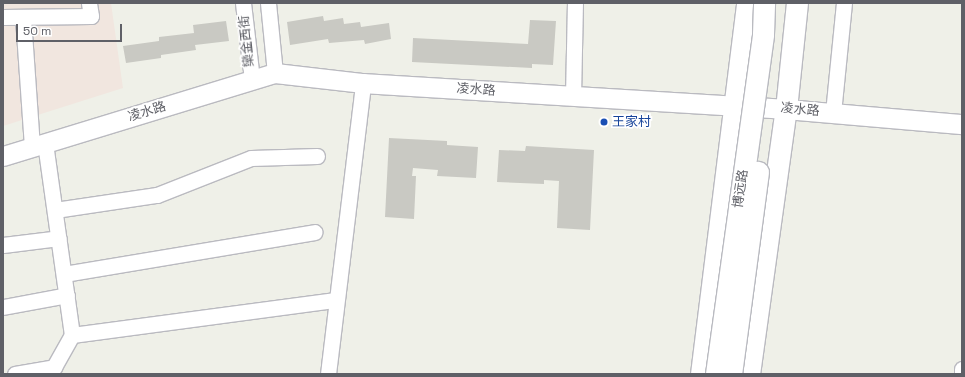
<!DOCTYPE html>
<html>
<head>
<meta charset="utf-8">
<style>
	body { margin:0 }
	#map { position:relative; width:965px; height:377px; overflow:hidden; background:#eff0e8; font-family:"Space Grotesk","Noto Sans SC",sans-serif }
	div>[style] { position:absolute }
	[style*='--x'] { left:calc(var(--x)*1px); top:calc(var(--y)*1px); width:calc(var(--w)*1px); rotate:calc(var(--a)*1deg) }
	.medical>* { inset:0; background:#f1e6df }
	.building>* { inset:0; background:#c9c9c3 }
	.roads { filter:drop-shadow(1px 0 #babac0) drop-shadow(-1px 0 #babac0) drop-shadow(0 1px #babac0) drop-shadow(0 -1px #babac0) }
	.minor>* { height:15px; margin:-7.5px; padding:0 7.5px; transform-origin:7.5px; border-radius:7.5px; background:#fff }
	.tertiary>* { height:19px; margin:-9.5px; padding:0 9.5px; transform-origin:9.5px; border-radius:9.5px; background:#fff }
	.secondary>* { height:21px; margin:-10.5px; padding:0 10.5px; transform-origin:10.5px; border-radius:10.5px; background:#fff }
	.bridges { filter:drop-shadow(1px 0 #b9bac0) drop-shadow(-1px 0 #b9bac0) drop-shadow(0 1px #b9bac0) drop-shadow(0 -1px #b9bac0) }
	.secondary-bridge>* { height:21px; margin:-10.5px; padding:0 10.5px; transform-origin:10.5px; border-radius:10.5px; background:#fff }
	.dots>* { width:11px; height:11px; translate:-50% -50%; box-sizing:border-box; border:2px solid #fff; border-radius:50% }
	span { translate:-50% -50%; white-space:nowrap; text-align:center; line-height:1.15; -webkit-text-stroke:3.5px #fff; paint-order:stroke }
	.street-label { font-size:13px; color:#5f6067 }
	.transit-label { font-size:13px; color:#164399 }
	.left { translate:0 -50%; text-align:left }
	.frame { position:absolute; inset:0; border:4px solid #5f6067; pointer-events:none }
	.scale { position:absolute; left:16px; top:24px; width:106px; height:18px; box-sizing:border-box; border:2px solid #5f6067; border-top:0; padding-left:5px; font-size:12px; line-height:14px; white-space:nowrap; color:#5f6067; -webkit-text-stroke:3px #fff; paint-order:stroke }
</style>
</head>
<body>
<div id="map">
	<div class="medical">
		<div style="clip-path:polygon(3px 3px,111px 3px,123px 88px,3px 126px)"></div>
	</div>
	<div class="building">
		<div style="clip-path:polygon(323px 16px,324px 21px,343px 18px,344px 24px,360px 22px,361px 27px,389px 23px,391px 39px,365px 44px,364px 40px,329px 43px,328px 39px,290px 45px,287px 22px)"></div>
		<div style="clip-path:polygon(530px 20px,556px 21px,553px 65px,532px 64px,532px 68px,412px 62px,413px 38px,528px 44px)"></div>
		<div style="clip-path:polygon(226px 21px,229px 41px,195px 45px,196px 50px,161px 55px,161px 58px,126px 63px,123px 46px,159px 41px,159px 37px,194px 33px,193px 25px)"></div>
		<div style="clip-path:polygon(389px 138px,447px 141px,447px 145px,478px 147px,476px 178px,437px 176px,438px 170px,413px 168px,412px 176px,416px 176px,414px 219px,385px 217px)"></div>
		<div style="clip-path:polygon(526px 146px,594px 150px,590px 230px,557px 228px,559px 181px,544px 180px,544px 184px,497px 182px,499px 150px,525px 151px)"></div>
	</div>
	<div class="roads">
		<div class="minor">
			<div style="--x:243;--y:3;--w:78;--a:83.3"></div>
			<div style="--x:268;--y:3;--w:70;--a:84.3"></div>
			<div style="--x:3;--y:17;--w:88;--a:-0.7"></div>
			<div style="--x:91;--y:16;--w:13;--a:-99"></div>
			<div style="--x:23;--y:18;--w:129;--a:86"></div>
			<div style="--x:573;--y:97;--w:94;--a:-88.8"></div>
			<div style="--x:833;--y:113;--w:111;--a:-84.3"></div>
			<div style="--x:45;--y:143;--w:194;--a:82"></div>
			<div style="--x:55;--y:210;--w:103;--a:-8.4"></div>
			<div style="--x:157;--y:195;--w:101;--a:-21.5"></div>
			<div style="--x:251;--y:158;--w:66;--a:-1.7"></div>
			<div style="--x:3;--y:245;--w:56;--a:-7.1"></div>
			<div style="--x:64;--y:274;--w:254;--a:-9.5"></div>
			<div style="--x:3;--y:307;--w:65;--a:-10.6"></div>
			<div style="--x:15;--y:374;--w:40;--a:-10"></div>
			<div style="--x:50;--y:374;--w:45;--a:-60.6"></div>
			<div style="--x:72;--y:335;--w:266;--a:-7.6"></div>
			<div style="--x:328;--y:374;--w:293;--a:-83.1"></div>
			<div style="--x:962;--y:374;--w:5;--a:-90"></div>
		</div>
		<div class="tertiary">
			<div style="--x:3;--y:156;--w:284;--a:-17"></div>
			<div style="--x:275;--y:73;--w:89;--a:6.5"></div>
			<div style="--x:363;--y:83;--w:424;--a:3.5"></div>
			<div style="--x:786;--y:109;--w:177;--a:4.9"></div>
		</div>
		<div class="secondary">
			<div style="--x:701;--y:374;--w:374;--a:-82.9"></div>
			<div style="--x:749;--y:374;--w:268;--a:-82.1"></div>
			<div style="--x:786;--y:109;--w:107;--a:-84.1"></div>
		</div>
	</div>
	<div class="bridges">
		<div class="secondary-bridge">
			<div style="--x:716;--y:374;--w:343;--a:-82.1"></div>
			<div style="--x:763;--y:34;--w:31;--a:-88"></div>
			<div style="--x:731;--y:374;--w:204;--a:-82.4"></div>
		</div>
	</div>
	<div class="dots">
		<div style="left:604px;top:122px;background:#1a4fb4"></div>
	</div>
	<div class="street-label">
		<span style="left:247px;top:41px;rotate:-96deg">欒金西街</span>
		<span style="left:476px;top:90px;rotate:4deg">凌水路</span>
		<span style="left:800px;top:110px;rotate:5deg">凌水路</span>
		<span style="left:147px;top:112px;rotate:-17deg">凌水路</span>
		<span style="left:741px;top:189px;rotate:-82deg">博远路</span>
	</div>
	<div class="transit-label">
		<span class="left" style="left:612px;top:122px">王家村</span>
	</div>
	<div class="frame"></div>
	<div class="scale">50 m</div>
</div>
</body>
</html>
